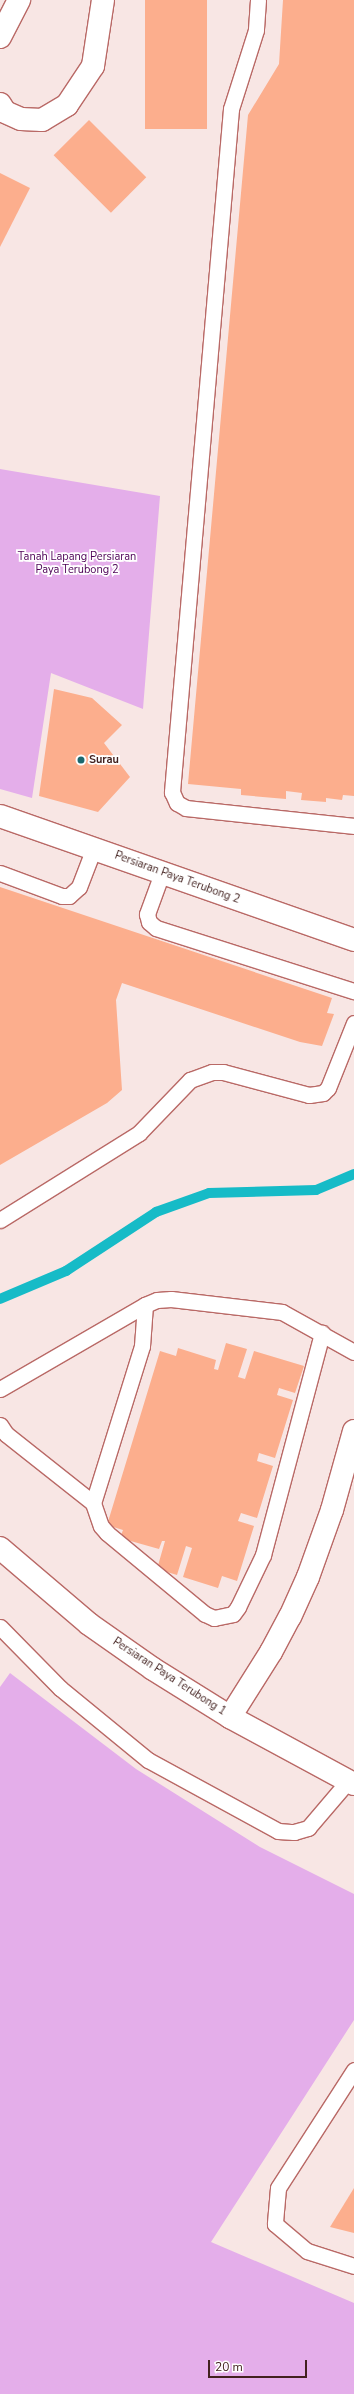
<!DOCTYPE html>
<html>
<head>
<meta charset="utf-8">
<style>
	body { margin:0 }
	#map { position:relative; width:354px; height:2394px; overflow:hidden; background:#f8e6e4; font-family:"Nunito Sans",sans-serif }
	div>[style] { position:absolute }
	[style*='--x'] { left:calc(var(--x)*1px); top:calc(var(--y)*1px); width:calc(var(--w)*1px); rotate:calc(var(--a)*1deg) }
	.green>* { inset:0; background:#e4aeea }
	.stream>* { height:10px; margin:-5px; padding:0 5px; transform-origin:5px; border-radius:5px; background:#16bbc7 }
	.building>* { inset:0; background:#fcae8d; transform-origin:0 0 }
	.roads { filter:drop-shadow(1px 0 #b96966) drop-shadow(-1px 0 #b96966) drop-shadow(0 1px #b96966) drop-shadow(0 -1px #b96966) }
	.service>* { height:15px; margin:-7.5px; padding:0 7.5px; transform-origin:7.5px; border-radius:7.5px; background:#fff }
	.minor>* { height:22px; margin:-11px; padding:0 11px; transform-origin:11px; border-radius:11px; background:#fff }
	.dots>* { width:11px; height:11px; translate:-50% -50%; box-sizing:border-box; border:2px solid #fff; border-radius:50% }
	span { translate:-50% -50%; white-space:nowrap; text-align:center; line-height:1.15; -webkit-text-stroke:3.5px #fff; paint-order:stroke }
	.park-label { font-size:11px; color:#4d0056 }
	.poi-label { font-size:11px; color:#42211f; font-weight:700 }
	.left { translate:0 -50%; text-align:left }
	.street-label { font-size:11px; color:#42211f }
	.scale { position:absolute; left:208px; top:2360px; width:99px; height:18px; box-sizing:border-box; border:2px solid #42211f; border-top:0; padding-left:5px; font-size:12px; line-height:14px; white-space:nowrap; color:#42211f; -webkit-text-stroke:3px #fff; paint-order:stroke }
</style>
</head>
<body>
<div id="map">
	<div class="green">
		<div style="clip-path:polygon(0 469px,160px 496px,143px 709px,51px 673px,32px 798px,0 789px)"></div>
		<div style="clip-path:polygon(10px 1673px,136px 1769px,260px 1847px,354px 1894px,354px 2020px,211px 2242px,354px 2303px,354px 2394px,0 2394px,0 1687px)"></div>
	</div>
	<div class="stream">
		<div style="--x:0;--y:1299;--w:72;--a:-23"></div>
		<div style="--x:66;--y:1271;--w:108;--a:-33.2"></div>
		<div style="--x:156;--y:1212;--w:56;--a:-19.7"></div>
		<div style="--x:209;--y:1193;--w:107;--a:-1.6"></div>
		<div style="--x:316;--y:1190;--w:41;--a:-22.8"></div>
	</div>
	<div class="building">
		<div style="left:145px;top:0;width:62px;height:129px"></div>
		<div style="clip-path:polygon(283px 0,354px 0,354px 796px,343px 795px,342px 800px,326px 798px,326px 802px,301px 800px,302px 793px,286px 791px,286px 799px,241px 795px,241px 789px,188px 784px,248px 115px,279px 64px)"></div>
		<div style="left:89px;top:120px;width:81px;height:50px;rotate:45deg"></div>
		<div style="clip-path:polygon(0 173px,30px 188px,0 247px)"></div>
		<div style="clip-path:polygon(54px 689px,92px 698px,122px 725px,104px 743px,130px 777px,98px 812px,39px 796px)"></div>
		<div style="clip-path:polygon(0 887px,332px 998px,327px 1013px,334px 1014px,322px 1046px,300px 1042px,122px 983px,116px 1000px,122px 1090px,107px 1103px,0 1165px)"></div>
		<div style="clip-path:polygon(226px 1343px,247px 1349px,238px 1377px,245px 1379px,254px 1351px,304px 1366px,295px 1393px,279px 1388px,277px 1395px,293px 1400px,275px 1458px,259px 1453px,257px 1461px,273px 1466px,257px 1518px,241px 1513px,238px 1521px,254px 1526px,237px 1581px,222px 1576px,218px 1588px,183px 1577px,192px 1548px,186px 1546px,177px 1575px,157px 1569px,165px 1541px,162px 1541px,159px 1549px,120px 1538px,123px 1530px,107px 1525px,160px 1351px,176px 1356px,178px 1348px,216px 1360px,214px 1369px,218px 1370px)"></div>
		<div style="clip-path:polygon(354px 2188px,354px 2233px,330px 2227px)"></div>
	</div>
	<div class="roads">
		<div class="service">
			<div style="--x:258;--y:0;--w:30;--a:94"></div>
			<div style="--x:256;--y:30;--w:83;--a:107.6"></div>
			<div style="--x:231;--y:109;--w:686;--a:94.94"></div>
			<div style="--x:172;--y:792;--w:12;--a:66"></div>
			<div style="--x:177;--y:803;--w:10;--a:29"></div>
			<div style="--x:186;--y:808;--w:169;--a:6.1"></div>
			<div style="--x:0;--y:873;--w:66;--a:20.4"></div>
			<div style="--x:62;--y:896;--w:7;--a:0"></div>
			<div style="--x:69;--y:896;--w:13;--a:-42"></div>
			<div style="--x:79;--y:887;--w:42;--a:-69"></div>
			<div style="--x:162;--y:873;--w:44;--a:110.1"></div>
			<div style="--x:147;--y:914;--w:8;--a:76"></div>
			<div style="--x:149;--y:922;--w:9;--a:41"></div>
			<div style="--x:156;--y:928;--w:208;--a:17.7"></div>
			<div style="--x:0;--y:1220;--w:164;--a:-32"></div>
			<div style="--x:139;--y:1133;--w:74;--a:-46.1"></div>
			<div style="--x:190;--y:1080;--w:23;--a:-20"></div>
			<div style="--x:212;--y:1072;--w:11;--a:0"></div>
			<div style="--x:223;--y:1072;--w:89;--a:15"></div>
			<div style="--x:309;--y:1095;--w:14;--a:-8"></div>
			<div style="--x:323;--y:1093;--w:7;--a:-45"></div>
			<div style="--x:328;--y:1088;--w:70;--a:-68.2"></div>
			<div style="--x:145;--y:1305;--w:41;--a:94.2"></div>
			<div style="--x:142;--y:1346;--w:164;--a:107.3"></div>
			<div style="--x:93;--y:1503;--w:24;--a:71"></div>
			<div style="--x:101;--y:1526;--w:9;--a:49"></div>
			<div style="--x:107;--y:1533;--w:127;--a:39.6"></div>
			<div style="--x:205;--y:1614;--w:10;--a:24"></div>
			<div style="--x:214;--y:1618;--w:19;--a:-12"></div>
			<div style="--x:233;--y:1614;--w:9;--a:-54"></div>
			<div style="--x:238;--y:1607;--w:58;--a:-64.3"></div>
			<div style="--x:263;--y:1555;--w:230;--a:-75.1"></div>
			<div style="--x:0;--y:1389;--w:168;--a:-30.1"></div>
			<div style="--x:145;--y:1305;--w:13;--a:-23"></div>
			<div style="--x:157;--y:1300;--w:14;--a:-4"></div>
			<div style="--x:171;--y:1299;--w:112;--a:6.7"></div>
			<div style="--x:282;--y:1312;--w:82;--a:29.1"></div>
			<div style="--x:0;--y:1425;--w:11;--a:56"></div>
			<div style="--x:6;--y:1434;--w:111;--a:38.4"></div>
			<div style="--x:0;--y:1627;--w:86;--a:45.5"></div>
			<div style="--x:60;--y:1688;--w:114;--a:39.3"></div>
			<div style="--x:148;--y:1760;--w:148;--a:28.6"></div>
			<div style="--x:278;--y:1831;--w:16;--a:4"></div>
			<div style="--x:294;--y:1832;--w:15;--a:-16"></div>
			<div style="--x:308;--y:1828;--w:62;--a:-49.6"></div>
			<div style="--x:354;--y:2070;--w:140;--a:122.8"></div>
			<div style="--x:278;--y:2188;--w:36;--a:95"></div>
			<div style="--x:275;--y:2224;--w:42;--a:40.2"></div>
			<div style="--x:307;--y:2251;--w:49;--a:17.7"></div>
		</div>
		<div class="minor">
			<div style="--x:0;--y:37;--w:42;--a:-62.8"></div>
			<div style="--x:0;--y:104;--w:9;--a:58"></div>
			<div style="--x:5;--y:112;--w:17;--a:24"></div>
			<div style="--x:21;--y:119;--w:21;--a:3"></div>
			<div style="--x:42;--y:120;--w:29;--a:-31"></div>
			<div style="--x:67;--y:105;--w:47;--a:-56.3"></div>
			<div style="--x:93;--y:66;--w:67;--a:-81.4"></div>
			<div style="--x:0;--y:816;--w:375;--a:19.3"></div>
			<div style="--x:0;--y:1548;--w:117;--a:40.5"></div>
			<div style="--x:89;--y:1624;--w:78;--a:35.1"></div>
			<div style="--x:153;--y:1669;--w:91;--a:31.9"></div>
			<div style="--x:230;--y:1717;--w:141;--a:28.4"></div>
			<div style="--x:230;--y:1717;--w:77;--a:-57.8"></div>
			<div style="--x:271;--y:1652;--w:40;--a:-62"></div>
			<div style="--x:290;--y:1617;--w:44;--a:-65.8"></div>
			<div style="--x:308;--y:1577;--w:71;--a:-70.3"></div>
			<div style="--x:332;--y:1510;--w:82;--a:-74.4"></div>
		</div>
	</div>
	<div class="dots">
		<div style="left:81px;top:760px;background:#1b686e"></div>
	</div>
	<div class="park-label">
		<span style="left:77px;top:564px">Tanah Lapang Persiaran<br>Paya Terubong 2</span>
	</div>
	<div class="poi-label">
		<span class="left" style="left:89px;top:760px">Surau</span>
	</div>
	<div class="street-label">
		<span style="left:177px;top:878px;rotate:20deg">Persiaran Paya Terubong 2</span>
		<span style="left:169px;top:1677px;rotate:33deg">Persiaran Paya Terubong 1</span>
	</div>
	<div class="scale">20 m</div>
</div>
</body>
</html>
